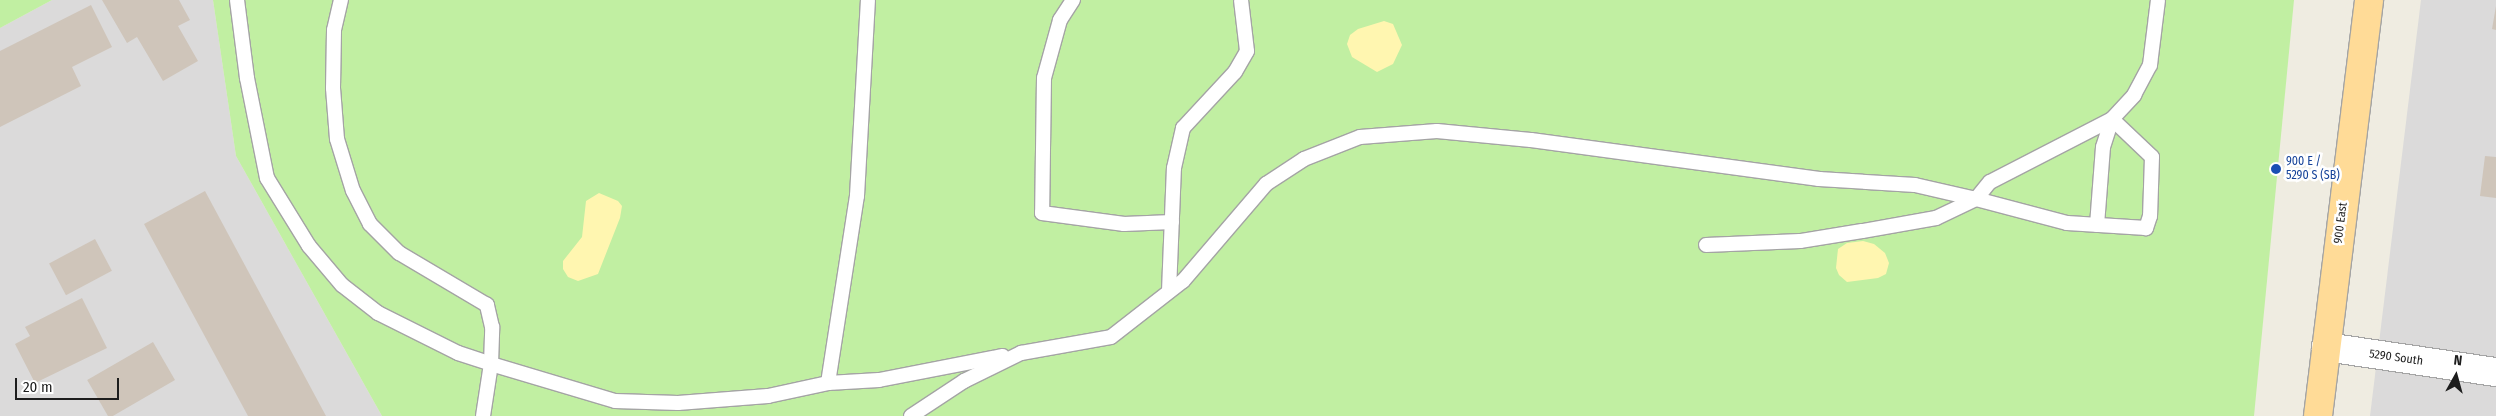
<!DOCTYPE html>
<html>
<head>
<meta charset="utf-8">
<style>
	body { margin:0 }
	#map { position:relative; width:2496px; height:416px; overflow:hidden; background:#efece1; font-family:"Fira Sans Condensed",sans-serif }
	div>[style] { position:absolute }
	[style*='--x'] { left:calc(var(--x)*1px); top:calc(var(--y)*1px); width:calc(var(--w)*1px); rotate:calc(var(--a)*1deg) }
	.residential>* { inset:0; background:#dbdada }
	.grass>* { inset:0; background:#c1efa2 }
	.sand>* { inset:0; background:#fff6b0 }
	.building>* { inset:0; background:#cfc5ba; transform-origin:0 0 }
	.roads { filter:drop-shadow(1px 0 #a4a4a4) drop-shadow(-1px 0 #a4a4a4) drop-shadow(0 1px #a4a4a4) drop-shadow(0 -1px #a4a4a4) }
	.service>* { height:14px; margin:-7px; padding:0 7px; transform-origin:7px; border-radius:7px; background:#fff }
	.minor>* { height:28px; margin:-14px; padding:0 14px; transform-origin:14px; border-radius:14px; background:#fff }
	.primary>* { height:28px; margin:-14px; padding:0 14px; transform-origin:14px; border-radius:14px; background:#ffdb97 }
	.dots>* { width:14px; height:14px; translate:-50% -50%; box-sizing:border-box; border:2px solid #fff; border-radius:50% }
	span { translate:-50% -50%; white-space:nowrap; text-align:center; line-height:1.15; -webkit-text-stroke:5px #fff; paint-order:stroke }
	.transit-label { font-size:12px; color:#164399 }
	.left { translate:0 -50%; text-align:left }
	.street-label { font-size:12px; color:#1d1d1d }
	.north { position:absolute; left:2431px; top:351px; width:50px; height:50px; -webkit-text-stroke:4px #fff; paint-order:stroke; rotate:7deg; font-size:14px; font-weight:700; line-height:20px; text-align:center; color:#1d1d1d }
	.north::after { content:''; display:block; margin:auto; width:18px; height:22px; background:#1d1d1d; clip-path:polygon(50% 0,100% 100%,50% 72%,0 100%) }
	.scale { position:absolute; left:15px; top:378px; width:104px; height:22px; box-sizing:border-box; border:2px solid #1d1d1d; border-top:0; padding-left:6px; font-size:15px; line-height:18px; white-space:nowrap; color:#1d1d1d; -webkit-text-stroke:4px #fff; paint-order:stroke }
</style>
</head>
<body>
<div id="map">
	<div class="residential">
		<div style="clip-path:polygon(52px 0,213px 0,236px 156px,382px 416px,0 416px,0 28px)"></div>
		<div style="clip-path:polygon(2421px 0,2496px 0,2496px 416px,2370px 416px)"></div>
	</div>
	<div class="grass">
		<div style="clip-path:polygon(0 0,52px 0,0 28px)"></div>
		<div style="clip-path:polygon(213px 0,2294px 0,2254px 416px,382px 416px,236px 156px)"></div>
	</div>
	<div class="sand">
		<div style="clip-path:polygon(1384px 21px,1393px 24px,1402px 45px,1393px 64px,1377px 72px,1352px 57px,1347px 44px,1350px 35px,1358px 29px)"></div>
		<div style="clip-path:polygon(599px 193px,618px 201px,622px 206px,620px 218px,598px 274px,578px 281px,568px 277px,563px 269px,563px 261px,582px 237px,586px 201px)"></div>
		<div style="clip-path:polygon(1863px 241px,1874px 244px,1885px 253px,1889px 263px,1886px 274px,1878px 278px,1847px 282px,1839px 275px,1836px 268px,1838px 249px,1847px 243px)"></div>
	</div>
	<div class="building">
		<div style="clip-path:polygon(102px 0,179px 0,190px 20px,178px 26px,198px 61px,163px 81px,137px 37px,127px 43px)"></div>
		<div style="clip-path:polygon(91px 5px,112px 47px,72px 67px,81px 86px,0 127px,0 51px)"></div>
		<div style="clip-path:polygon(2496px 6px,2496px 30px,2492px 29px)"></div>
		<div style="clip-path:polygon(2485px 156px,2496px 157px,2496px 198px,2480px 196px)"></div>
		<div style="clip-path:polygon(205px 191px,326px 416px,248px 416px,144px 224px)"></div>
		<div style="left:95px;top:239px;width:36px;height:52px;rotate:62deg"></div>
		<div style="clip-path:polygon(82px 298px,107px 348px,35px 383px,15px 344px,30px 336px,25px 327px)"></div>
		<div style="left:153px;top:342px;width:44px;height:76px;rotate:60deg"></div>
	</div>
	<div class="roads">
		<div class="service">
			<div style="--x:237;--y:0;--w:79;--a:82.7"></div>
			<div style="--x:247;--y:78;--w:102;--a:78.7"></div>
			<div style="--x:267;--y:178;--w:80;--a:58.3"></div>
			<div style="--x:309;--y:246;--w:51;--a:49.8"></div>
			<div style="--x:342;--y:285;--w:46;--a:37.9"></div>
			<div style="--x:378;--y:313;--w:89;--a:26.6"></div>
			<div style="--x:458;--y:353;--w:35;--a:18"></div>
			<div style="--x:491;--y:364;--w:37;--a:-88"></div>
			<div style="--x:492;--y:327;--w:23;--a:-103"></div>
			<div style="--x:487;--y:305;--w:102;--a:-149.4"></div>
			<div style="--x:399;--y:253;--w:41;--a:-135"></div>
			<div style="--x:370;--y:224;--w:37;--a:-117"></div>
			<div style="--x:353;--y:191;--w:54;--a:-107.1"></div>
			<div style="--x:337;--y:139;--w:51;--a:-94.5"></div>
			<div style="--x:333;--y:88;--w:58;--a:-89"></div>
			<div style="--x:334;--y:30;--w:31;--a:-77"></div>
			<div style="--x:1073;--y:0;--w:24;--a:123"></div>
			<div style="--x:1060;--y:20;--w:60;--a:105.4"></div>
			<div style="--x:1044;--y:78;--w:135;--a:90.8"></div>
			<div style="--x:1042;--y:213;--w:83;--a:7.6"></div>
			<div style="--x:1124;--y:224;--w:48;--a:-2.4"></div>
			<div style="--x:2112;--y:119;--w:55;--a:43.5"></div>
			<div style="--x:2152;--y:157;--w:59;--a:91.9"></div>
			<div style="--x:2150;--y:216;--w:13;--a:108"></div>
			<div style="--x:2146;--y:228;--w:79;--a:-176.4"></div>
			<div style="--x:2067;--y:223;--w:94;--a:-165.2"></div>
			<div style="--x:1976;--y:199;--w:22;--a:-51"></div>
			<div style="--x:1990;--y:182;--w:137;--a:-27.3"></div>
			<div style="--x:2097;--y:225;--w:78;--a:-85.6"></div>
			<div style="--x:2103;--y:147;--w:29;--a:-72"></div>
			<div style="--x:2112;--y:119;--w:33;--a:-47"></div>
			<div style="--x:2134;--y:95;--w:34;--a:-62"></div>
			<div style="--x:2150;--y:65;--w:65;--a:-83"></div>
			<div style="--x:1169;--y:291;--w:123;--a:-87.7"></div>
			<div style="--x:1174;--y:168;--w:41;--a:-77.3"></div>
			<div style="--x:1183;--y:128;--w:76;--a:-47.1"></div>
			<div style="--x:1235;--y:72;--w:24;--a:-60"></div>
			<div style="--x:1247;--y:51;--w:51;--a:-96.7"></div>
			<div style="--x:828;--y:383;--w:189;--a:-81.2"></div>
			<div style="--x:857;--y:196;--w:196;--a:-86.8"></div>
			<div style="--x:483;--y:416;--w:53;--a:-81.3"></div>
			<div style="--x:491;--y:364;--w:129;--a:16.6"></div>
			<div style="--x:615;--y:401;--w:63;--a:1.8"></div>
			<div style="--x:678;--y:403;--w:90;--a:-4.4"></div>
			<div style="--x:768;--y:396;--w:61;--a:-12.2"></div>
			<div style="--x:828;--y:383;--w:51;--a:-3.4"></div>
			<div style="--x:879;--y:380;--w:126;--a:-11"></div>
			<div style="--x:911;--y:416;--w:64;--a:-33.4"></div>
			<div style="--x:964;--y:381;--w:64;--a:-26.2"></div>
			<div style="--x:1021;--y:353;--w:91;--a:-10.1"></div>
			<div style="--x:1111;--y:337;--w:91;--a:-37.9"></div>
			<div style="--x:1183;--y:281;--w:128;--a:-49.4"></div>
			<div style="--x:1266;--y:184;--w:45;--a:-33.3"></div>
			<div style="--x:1304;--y:159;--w:60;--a:-21.4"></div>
			<div style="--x:1360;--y:137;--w:77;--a:-4.5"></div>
			<div style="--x:1437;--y:131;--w:94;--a:5.5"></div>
			<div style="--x:1531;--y:140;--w:291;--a:7.7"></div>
			<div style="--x:1819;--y:179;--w:96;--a:3.6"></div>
			<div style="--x:1915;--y:185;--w:63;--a:12.9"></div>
			<div style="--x:1976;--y:199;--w:44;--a:154.6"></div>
			<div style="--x:1936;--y:218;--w:75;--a:170"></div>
			<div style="--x:1862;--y:231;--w:63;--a:170.8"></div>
			<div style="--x:1800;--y:241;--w:94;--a:177.6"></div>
		</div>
		<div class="minor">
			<div style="--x:2326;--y:347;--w:172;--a:8.4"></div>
		</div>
		<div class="primary">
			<div style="--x:2318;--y:416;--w:419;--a:-83"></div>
		</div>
	</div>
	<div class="dots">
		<div style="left:2276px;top:169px;background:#1a4fb4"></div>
	</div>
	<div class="transit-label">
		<span class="left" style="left:2286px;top:169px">900 E /<br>5290 S (SB)</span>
	</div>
	<div class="street-label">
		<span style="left:2341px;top:223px;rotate:-83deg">900 East</span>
		<span style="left:2396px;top:358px;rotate:8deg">5290 South</span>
	</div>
	<div class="north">N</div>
	<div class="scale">20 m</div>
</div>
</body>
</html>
